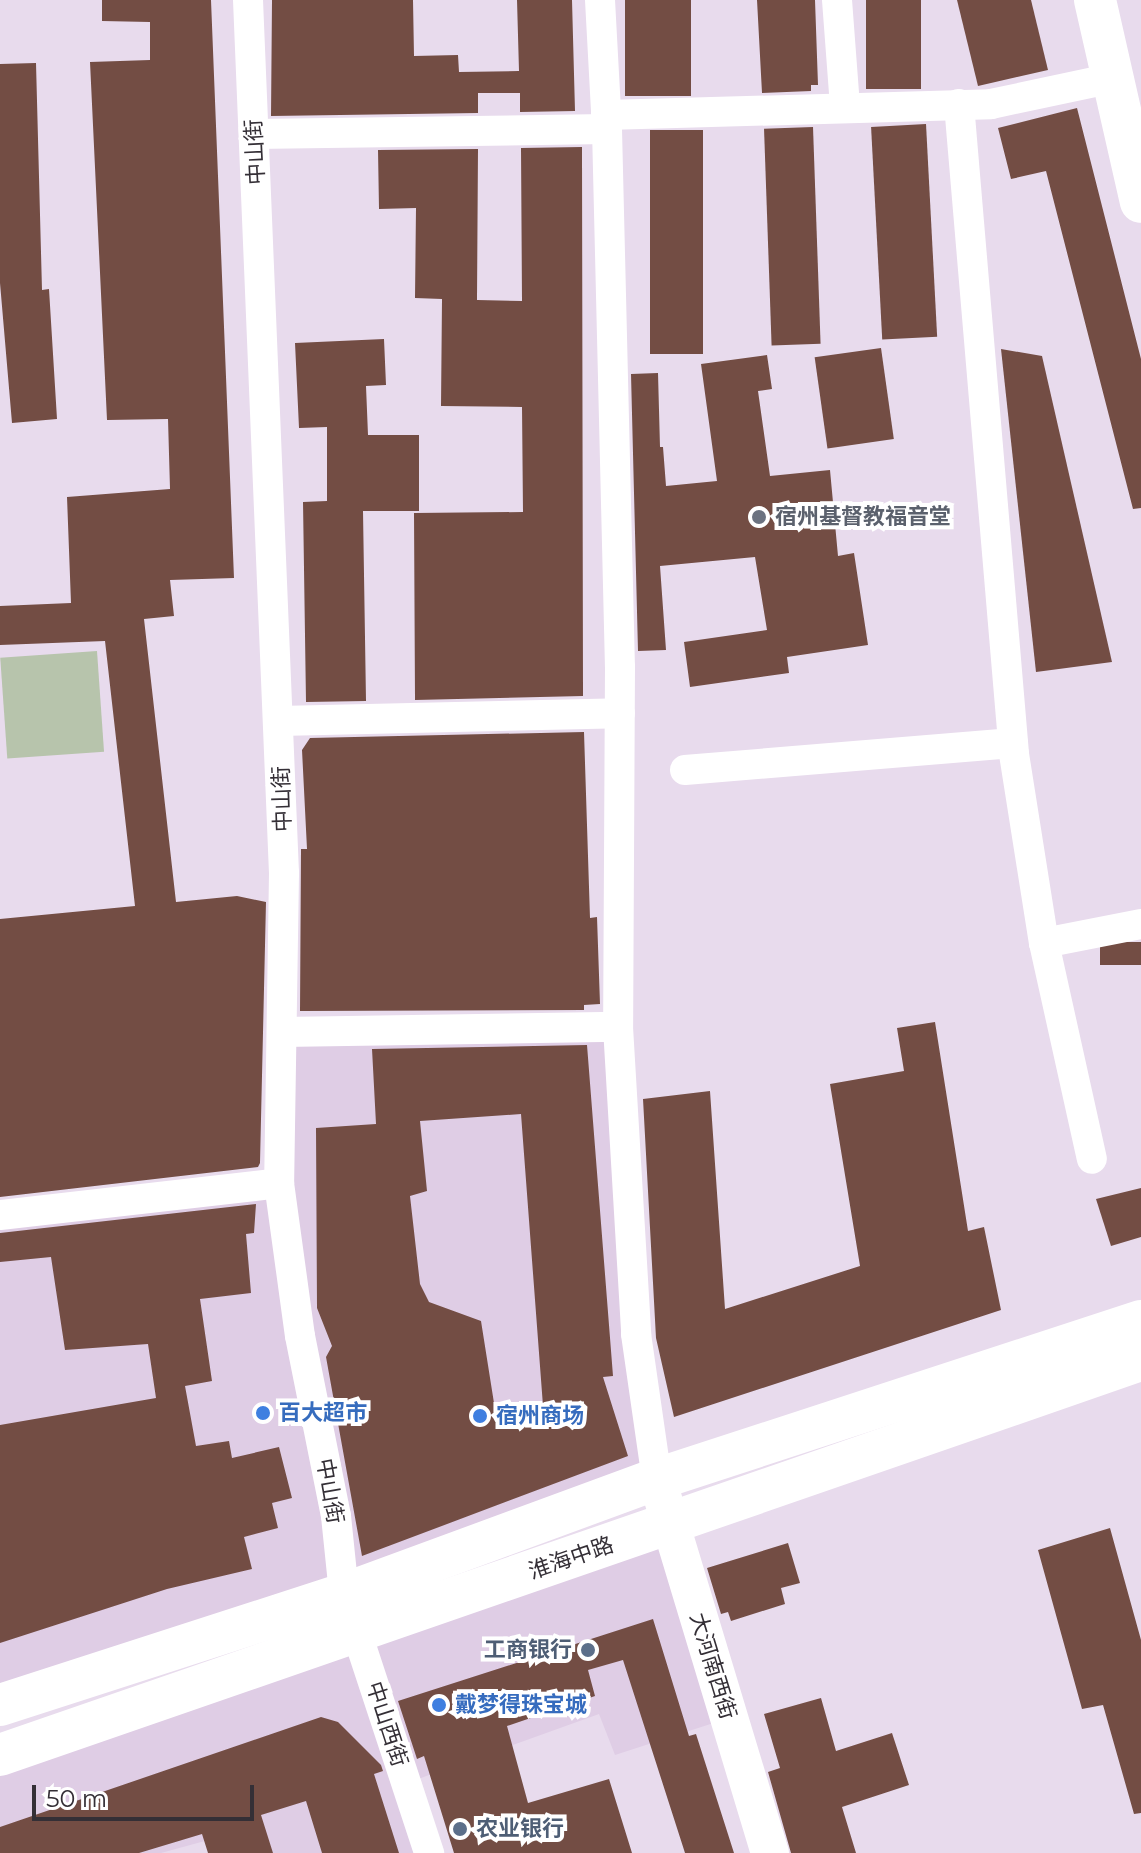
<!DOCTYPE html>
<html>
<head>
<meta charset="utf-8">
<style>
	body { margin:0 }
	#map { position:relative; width:1141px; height:1853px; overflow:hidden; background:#e8dbed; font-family:Montserrat,"Noto Sans SC",sans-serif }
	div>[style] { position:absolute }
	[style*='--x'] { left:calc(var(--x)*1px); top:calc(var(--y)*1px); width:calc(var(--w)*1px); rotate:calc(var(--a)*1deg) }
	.built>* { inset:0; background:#dfcde5 }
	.green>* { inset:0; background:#b7c4ac; transform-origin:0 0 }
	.building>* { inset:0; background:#734d44; transform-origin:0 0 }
	.minor>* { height:30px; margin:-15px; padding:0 15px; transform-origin:15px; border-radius:15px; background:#fff }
	.tertiary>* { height:38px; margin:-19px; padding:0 19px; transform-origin:19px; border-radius:19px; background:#fff }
	.secondary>* { height:42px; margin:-21px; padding:0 21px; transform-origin:21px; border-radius:21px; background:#fff }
	.dots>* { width:22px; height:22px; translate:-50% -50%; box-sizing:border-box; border:4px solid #fff; border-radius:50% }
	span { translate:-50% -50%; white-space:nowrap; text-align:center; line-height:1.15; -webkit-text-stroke:8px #fff; paint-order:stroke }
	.street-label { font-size:22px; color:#342f36 }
	.worship-label { font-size:22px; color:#5b616d; font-weight:700 }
	.left { translate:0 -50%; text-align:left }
	.shop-label { font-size:22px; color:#366cbe; font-weight:700 }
	.service-label { font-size:22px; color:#4e5e75; font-weight:700 }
	.right { translate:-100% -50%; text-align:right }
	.scale { position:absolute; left:32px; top:1785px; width:222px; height:36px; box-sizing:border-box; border:4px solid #342f36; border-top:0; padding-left:10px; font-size:24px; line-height:28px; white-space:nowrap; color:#342f36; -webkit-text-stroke:6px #fff; paint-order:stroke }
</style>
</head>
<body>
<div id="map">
	<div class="built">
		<div style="clip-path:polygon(618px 1027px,657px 1479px,0 1705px,0 1215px,279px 1183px,282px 1032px)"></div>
		<div style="clip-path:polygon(670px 1524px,729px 1718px,615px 1755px,599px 1714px,407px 1783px,429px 1853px,273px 1853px,263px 1825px,161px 1853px,0 1853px,0 1755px)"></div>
	</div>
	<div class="green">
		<div style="left:97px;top:651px;width:101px;height:97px;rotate:86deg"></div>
	</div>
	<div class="building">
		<div style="clip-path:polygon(102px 0,211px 0,234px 578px,170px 580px,174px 616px,144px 619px,176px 902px,237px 896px,266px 902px,260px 1163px,258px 1167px,0 1197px,0 919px,135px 906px,105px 641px,0 645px,0 606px,71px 603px,67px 497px,170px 489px,168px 419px,107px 420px,90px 62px,150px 60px,150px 22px,102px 21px)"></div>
		<div style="clip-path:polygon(272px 0,413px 0,414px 56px,458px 55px,459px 72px,519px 71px,517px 0,572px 0,575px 111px,520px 112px,520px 93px,478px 93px,478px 113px,271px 116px)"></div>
		<div style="left:625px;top:0;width:66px;height:96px"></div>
		<div style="clip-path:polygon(757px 0,815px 0,818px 85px,811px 85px,811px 91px,762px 93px)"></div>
		<div style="left:866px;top:0;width:55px;height:89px"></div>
		<div style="clip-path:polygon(957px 0,1031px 0,1048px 70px,978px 86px)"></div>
		<div style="clip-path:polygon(36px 63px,42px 290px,49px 289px,57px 419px,12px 423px,0 283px,0 64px)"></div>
		<div style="clip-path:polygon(1077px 108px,1141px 359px,1141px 508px,1133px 509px,1046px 171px,1011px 179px,998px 128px)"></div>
		<div style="left:926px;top:124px;width:213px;height:55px;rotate:87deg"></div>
		<div style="left:813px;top:127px;width:217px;height:49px;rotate:88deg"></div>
		<div style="left:703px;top:130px;width:224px;height:53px;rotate:90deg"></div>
		<div style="clip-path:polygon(582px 147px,583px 696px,415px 700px,414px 513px,523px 512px,522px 407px,441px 406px,442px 299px,415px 298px,416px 208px,379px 209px,378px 150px,478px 149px,477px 300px,522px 301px,521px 148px)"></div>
		<div style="clip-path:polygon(384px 339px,386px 385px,366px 386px,368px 435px,419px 435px,419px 511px,363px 511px,366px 701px,306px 702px,303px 502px,327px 501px,327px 427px,299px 428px,295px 343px)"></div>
		<div style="left:881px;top:348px;width:92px;height:67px;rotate:82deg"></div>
		<div style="clip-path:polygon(1001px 349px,1042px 356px,1112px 662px,1036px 672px)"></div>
		<div style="clip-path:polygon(767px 355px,772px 389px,758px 391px,770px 476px,830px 470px,838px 556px,854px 553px,868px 645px,787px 657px,789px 673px,690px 687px,684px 642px,767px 630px,755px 557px,660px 566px,666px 650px,638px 651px,631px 374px,658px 373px,660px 447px,663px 447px,666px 486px,717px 481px,701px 364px)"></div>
		<div style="clip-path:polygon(584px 732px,590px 918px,597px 917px,600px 1004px,584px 1005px,584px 1010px,300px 1011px,301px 849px,307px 849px,302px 750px,310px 738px)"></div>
		<div style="left:1141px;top:942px;width:23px;height:41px;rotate:90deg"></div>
		<div style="clip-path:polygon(935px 1022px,968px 1231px,984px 1227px,1001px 1310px,674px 1417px,656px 1338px,643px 1099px,710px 1091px,725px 1309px,860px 1266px,830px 1084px,904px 1071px,897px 1028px)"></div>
		<div style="clip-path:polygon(evenodd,587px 1045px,613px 1376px,603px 1377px,628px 1456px,362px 1556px,326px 1357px,332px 1346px,317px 1308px,316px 1128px,376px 1124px,372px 1049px,587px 1045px,521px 1114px,543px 1406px,497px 1422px,481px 1321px,429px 1302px,420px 1284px,410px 1196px,427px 1191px,420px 1121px,521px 1114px)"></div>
		<div style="clip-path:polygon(1141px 1188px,1141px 1237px,1111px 1246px,1096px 1199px)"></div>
		<div style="clip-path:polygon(256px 1204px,254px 1233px,246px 1234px,251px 1293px,200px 1299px,212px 1381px,185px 1386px,196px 1446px,229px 1441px,232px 1458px,279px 1447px,292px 1498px,272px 1503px,278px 1528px,244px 1537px,252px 1569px,167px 1589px,0 1643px,0 1425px,156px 1398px,148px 1344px,65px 1350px,51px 1257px,0 1262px,0 1233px)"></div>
		<div style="clip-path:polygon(1110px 1528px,1141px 1640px,1141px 1813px,1134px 1814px,1103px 1705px,1082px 1709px,1038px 1550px)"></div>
		<div style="clip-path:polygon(788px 1543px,800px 1583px,781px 1588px,785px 1604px,731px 1621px,728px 1612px,721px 1614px,707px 1568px)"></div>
		<div style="clip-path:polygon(653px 1619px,689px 1736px,696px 1734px,734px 1853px,685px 1853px,623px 1660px,588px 1670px,595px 1696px,507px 1726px,528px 1803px,609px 1779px,632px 1853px,454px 1853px,424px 1756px,417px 1759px,398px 1701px)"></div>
		<div style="clip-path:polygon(821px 1698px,836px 1751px,892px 1733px,909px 1785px,842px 1807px,856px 1853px,791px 1853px,768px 1772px,780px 1768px,764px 1714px)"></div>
		<div style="clip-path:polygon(321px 1717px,338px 1722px,381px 1765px,383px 1771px,374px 1774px,399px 1853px,322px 1853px,306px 1801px,261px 1815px,273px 1853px,208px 1853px,202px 1834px,139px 1853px,0 1853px,0 1827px)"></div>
	</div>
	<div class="minor">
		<div style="--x:248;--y:0;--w:874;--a:87.64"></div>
		<div style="--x:284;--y:873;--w:310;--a:90.9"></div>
		<div style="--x:279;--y:1183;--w:154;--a:82.2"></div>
		<div style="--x:300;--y:1336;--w:184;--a:78.7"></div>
		<div style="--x:336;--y:1516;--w:78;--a:84.1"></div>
		<div style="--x:344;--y:1594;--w:273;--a:71.8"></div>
		<div style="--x:600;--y:0;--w:129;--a:86.9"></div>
		<div style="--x:607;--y:129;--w:538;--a:88.62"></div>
		<div style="--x:620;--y:667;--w:360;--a:90.3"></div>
		<div style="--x:618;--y:1027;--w:308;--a:86.6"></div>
		<div style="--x:636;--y:1334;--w:147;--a:81.8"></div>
		<div style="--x:837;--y:0;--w:107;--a:85.7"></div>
		<div style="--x:959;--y:104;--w:652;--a:85.16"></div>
		<div style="--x:1014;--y:754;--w:191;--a:81"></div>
		<div style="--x:1044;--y:943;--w:99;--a:-11.1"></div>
		<div style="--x:606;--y:115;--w:385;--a:-1.6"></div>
		<div style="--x:991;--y:104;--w:125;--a:-12"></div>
		<div style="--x:254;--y:134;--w:353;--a:-0.8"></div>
		<div style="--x:279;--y:721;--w:341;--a:-1.3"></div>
		<div style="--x:685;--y:770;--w:329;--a:-4.7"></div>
		<div style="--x:1044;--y:943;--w:221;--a:77.5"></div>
		<div style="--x:282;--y:1032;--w:336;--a:-0.9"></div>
		<div style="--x:0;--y:1215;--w:281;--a:-6.5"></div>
	</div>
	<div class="tertiary">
		<div style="--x:657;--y:1479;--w:391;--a:73.2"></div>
	</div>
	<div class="secondary">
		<div style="--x:1095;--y:0;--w:207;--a:77.2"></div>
		<div style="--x:0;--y:1705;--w:361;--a:-17.9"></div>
		<div style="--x:344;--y:1594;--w:333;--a:-20.2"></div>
		<div style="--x:657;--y:1479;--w:509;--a:-18.08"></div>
		<div style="--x:0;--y:1755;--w:1207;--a:-19.1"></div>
	</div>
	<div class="dots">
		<div style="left:759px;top:517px;background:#6b7280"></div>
		<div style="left:263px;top:1413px;background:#3f7fe0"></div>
		<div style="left:480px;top:1416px;background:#3f7fe0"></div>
		<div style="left:588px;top:1650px;background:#5c6f8a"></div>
		<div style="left:439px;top:1705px;background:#3f7fe0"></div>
		<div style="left:460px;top:1829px;background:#5c6f8a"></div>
	</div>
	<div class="street-label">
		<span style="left:255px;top:152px;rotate:-93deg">中山街</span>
		<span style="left:282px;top:799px;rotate:-92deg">中山街</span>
		<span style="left:330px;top:1491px;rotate:80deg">中山街</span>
		<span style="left:571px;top:1558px;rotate:-19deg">淮海中路</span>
		<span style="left:713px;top:1666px;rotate:73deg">大河南西街</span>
		<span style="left:387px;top:1724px;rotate:72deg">中山西街</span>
	</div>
	<div class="worship-label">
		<span class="left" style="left:775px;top:517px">宿州基督教福音堂</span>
	</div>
	<div class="shop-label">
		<span class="left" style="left:279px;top:1413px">百大超市</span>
		<span class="left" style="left:496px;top:1416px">宿州商场</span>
		<span class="left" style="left:455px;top:1705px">戴梦得珠宝城</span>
	</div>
	<div class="service-label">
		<span class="right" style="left:572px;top:1650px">工商银行</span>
		<span class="left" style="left:476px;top:1829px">农业银行</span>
	</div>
	<div class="scale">50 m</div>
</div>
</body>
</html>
